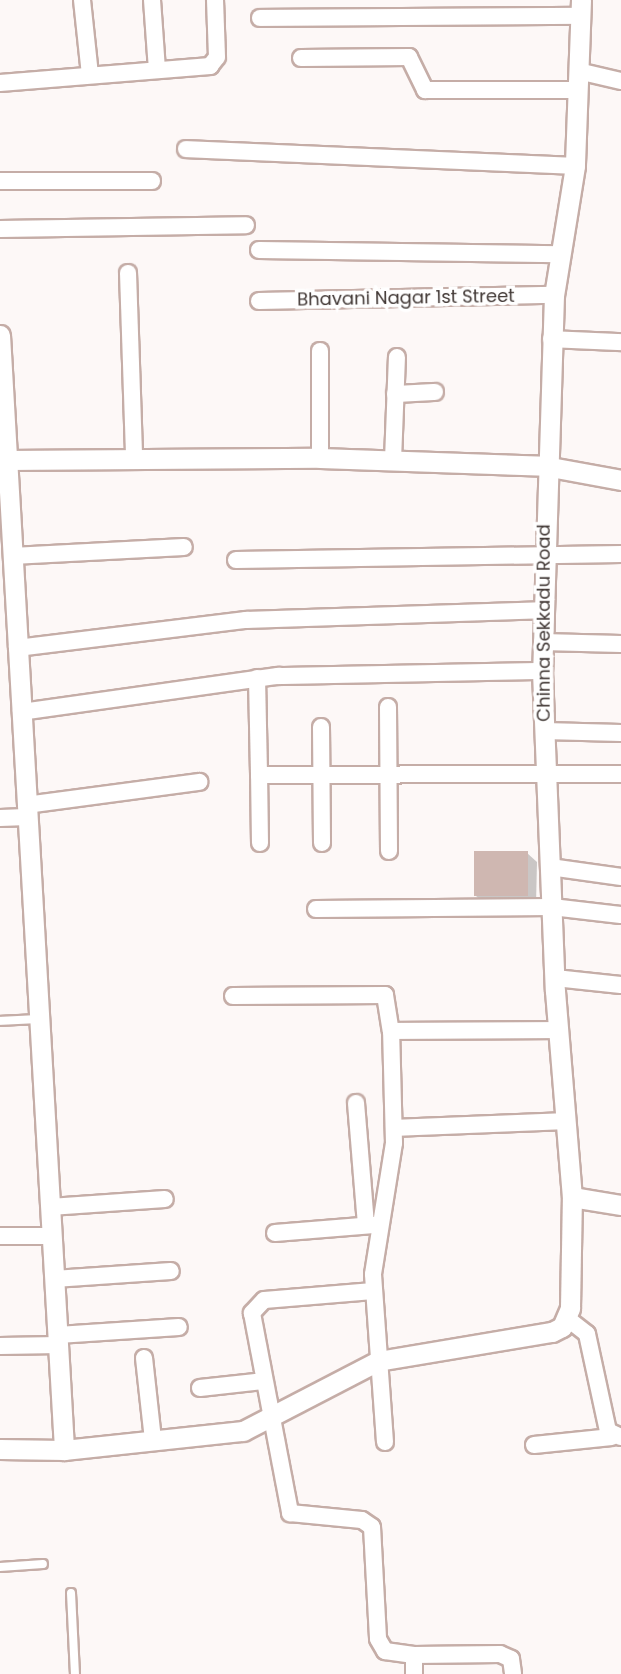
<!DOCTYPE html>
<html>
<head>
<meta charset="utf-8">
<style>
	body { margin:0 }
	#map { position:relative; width:621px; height:1674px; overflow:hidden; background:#fdf8f7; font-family:Poppins,sans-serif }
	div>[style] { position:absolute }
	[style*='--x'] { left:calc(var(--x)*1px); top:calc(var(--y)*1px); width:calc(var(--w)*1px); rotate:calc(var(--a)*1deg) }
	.shadow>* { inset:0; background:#0003 }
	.building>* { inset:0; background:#cfb7b1; transform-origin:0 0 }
	.roads { filter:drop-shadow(2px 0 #c5ada7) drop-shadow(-2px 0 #c5ada7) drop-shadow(0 2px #c5ada7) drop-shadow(0 -2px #c5ada7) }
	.service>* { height:8px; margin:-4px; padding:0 4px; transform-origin:4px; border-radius:4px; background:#fff }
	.minor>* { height:16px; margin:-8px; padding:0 8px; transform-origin:8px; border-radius:8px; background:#fff }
	.tertiary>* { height:19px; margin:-9.5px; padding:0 9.5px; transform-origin:9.5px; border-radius:9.5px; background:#fff }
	span { translate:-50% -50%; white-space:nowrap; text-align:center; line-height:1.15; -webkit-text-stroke:7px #fff; paint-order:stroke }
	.street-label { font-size:18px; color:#413835 }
</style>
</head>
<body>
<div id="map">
	<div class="shadow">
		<div style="clip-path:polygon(527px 853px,537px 862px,536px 905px,486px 905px,476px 896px)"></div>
	</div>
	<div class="building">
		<div style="left:528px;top:851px;width:45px;height:54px;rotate:90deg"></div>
	</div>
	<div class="roads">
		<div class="service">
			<div style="--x:0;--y:1021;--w:39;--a:-3"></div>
			<div style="--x:0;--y:1567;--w:43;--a:-4"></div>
			<div style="--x:71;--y:1593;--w:81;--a:87.2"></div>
		</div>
		<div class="minor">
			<div style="--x:82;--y:0;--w:75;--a:83.9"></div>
			<div style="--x:152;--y:0;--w:70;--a:85.9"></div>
			<div style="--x:260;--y:18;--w:320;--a:-0.4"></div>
			<div style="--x:301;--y:58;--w:108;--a:-0.5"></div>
			<div style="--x:409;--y:57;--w:37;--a:64"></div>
			<div style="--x:425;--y:90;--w:153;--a:0"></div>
			<div style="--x:578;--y:71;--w:44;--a:13.1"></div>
			<div style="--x:0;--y:83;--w:211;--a:-4.6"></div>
			<div style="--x:210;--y:66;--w:11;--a:-52"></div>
			<div style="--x:217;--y:57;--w:57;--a:-92"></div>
			<div style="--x:186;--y:149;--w:389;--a:2.5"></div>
			<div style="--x:0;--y:181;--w:152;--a:0"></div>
			<div style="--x:0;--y:229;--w:246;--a:-0.9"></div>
			<div style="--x:259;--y:250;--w:301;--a:0.8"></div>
			<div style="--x:128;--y:273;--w:184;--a:88.1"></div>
			<div style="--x:259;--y:301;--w:295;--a:-1.2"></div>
			<div style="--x:551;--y:339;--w:70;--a:2.5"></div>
			<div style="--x:395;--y:394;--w:40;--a:-2.9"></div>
			<div style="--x:320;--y:458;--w:107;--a:-90"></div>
			<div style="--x:393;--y:460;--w:103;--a:-87.8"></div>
			<div style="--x:12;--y:556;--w:172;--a:-3"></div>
			<div style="--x:236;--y:560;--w:385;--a:-0.9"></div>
			<div style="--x:542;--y:642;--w:79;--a:1.5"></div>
			<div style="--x:17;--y:648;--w:231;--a:-7"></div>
			<div style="--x:246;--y:620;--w:295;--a:-1.9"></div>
			<div style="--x:257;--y:678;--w:97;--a:88.8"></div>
			<div style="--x:388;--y:707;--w:144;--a:89.6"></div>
			<div style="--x:21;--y:712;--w:260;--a:-8"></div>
			<div style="--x:278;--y:676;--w:264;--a:-1.1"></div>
			<div style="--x:321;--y:727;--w:116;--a:89.5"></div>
			<div style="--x:544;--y:731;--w:77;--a:1.5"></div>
			<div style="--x:26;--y:805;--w:175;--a:-7.6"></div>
			<div style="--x:0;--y:818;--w:27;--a:-2"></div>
			<div style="--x:260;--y:843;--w:68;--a:-90.8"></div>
			<div style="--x:259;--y:775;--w:362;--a:-0.2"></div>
			<div style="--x:550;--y:867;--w:72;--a:8"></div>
			<div style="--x:316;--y:909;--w:236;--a:-0.5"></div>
			<div style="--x:552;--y:907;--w:69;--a:6.6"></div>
			<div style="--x:555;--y:978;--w:66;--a:6.1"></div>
			<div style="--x:233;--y:996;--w:152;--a:-0.4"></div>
			<div style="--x:385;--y:995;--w:36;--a:81"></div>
			<div style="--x:356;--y:1103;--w:122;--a:85.3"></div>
			<div style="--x:394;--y:1128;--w:172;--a:-2.3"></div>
			<div style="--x:50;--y:1207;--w:115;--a:-4"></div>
			<div style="--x:275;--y:1233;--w:99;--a:-4.6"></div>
			<div style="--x:0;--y:1236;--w:51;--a:0"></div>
			<div style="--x:54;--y:1279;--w:117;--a:-3.9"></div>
			<div style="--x:373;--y:1291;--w:109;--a:175.3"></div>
			<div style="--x:264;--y:1300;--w:18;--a:133"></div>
			<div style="--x:252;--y:1313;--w:204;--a:79.2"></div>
			<div style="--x:290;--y:1513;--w:72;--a:5.6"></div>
			<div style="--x:362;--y:1520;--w:12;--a:35"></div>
			<div style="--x:372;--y:1527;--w:112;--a:86.9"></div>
			<div style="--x:378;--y:1639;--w:14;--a:60"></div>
			<div style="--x:385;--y:1651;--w:29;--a:8"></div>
			<div style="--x:414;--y:1655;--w:19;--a:90"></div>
			<div style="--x:568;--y:1319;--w:24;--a:38"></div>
			<div style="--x:587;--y:1334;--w:99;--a:77.8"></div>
			<div style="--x:608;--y:1431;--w:14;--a:25"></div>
			<div style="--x:58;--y:1335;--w:121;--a:-3.8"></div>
			<div style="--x:0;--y:1346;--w:59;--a:-1"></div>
			<div style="--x:144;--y:1358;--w:82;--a:83.7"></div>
			<div style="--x:200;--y:1388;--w:63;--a:-6.3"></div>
			<div style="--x:385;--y:1442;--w:168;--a:-94.1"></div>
			<div style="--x:373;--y:1274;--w:133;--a:-80.9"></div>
			<div style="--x:394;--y:1143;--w:112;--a:-91.5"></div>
			<div style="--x:391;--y:1031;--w:167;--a:-0.3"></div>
			<div style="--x:534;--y:1445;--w:78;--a:-5.9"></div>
			<div style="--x:414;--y:1655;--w:86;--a:-0.7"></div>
			<div style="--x:500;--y:1654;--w:12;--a:24"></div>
			<div style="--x:511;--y:1659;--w:15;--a:82"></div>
		</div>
		<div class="tertiary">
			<div style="--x:581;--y:0;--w:166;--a:92.1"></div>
			<div style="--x:575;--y:166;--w:131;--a:99.2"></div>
			<div style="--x:554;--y:295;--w:376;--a:91.8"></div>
			<div style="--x:542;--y:671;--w:320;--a:87.7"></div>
			<div style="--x:555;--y:991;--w:207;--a:85.3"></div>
			<div style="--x:572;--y:1197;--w:50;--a:9.3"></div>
			<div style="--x:0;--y:335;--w:1117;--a:86.71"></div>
			<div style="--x:6;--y:460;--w:314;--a:-0.4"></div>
			<div style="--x:320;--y:458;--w:225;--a:2"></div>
			<div style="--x:545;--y:466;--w:77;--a:10.4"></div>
			<div style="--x:0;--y:1449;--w:64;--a:0.9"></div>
			<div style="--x:64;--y:1450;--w:180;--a:-6.1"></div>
			<div style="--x:243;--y:1431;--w:152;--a:-27.4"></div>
			<div style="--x:378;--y:1361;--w:176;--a:-9.5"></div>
			<div style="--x:552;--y:1332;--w:11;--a:-27"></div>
			<div style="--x:562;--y:1327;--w:21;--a:-67"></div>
			<div style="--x:570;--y:1308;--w:111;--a:-89"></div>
		</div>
	</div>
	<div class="street-label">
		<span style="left:406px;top:298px;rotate:-1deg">Bhavani Nagar 1st Street</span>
		<span style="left:544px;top:623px;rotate:-90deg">Chinna Sekkadu Road</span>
	</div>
</div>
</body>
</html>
